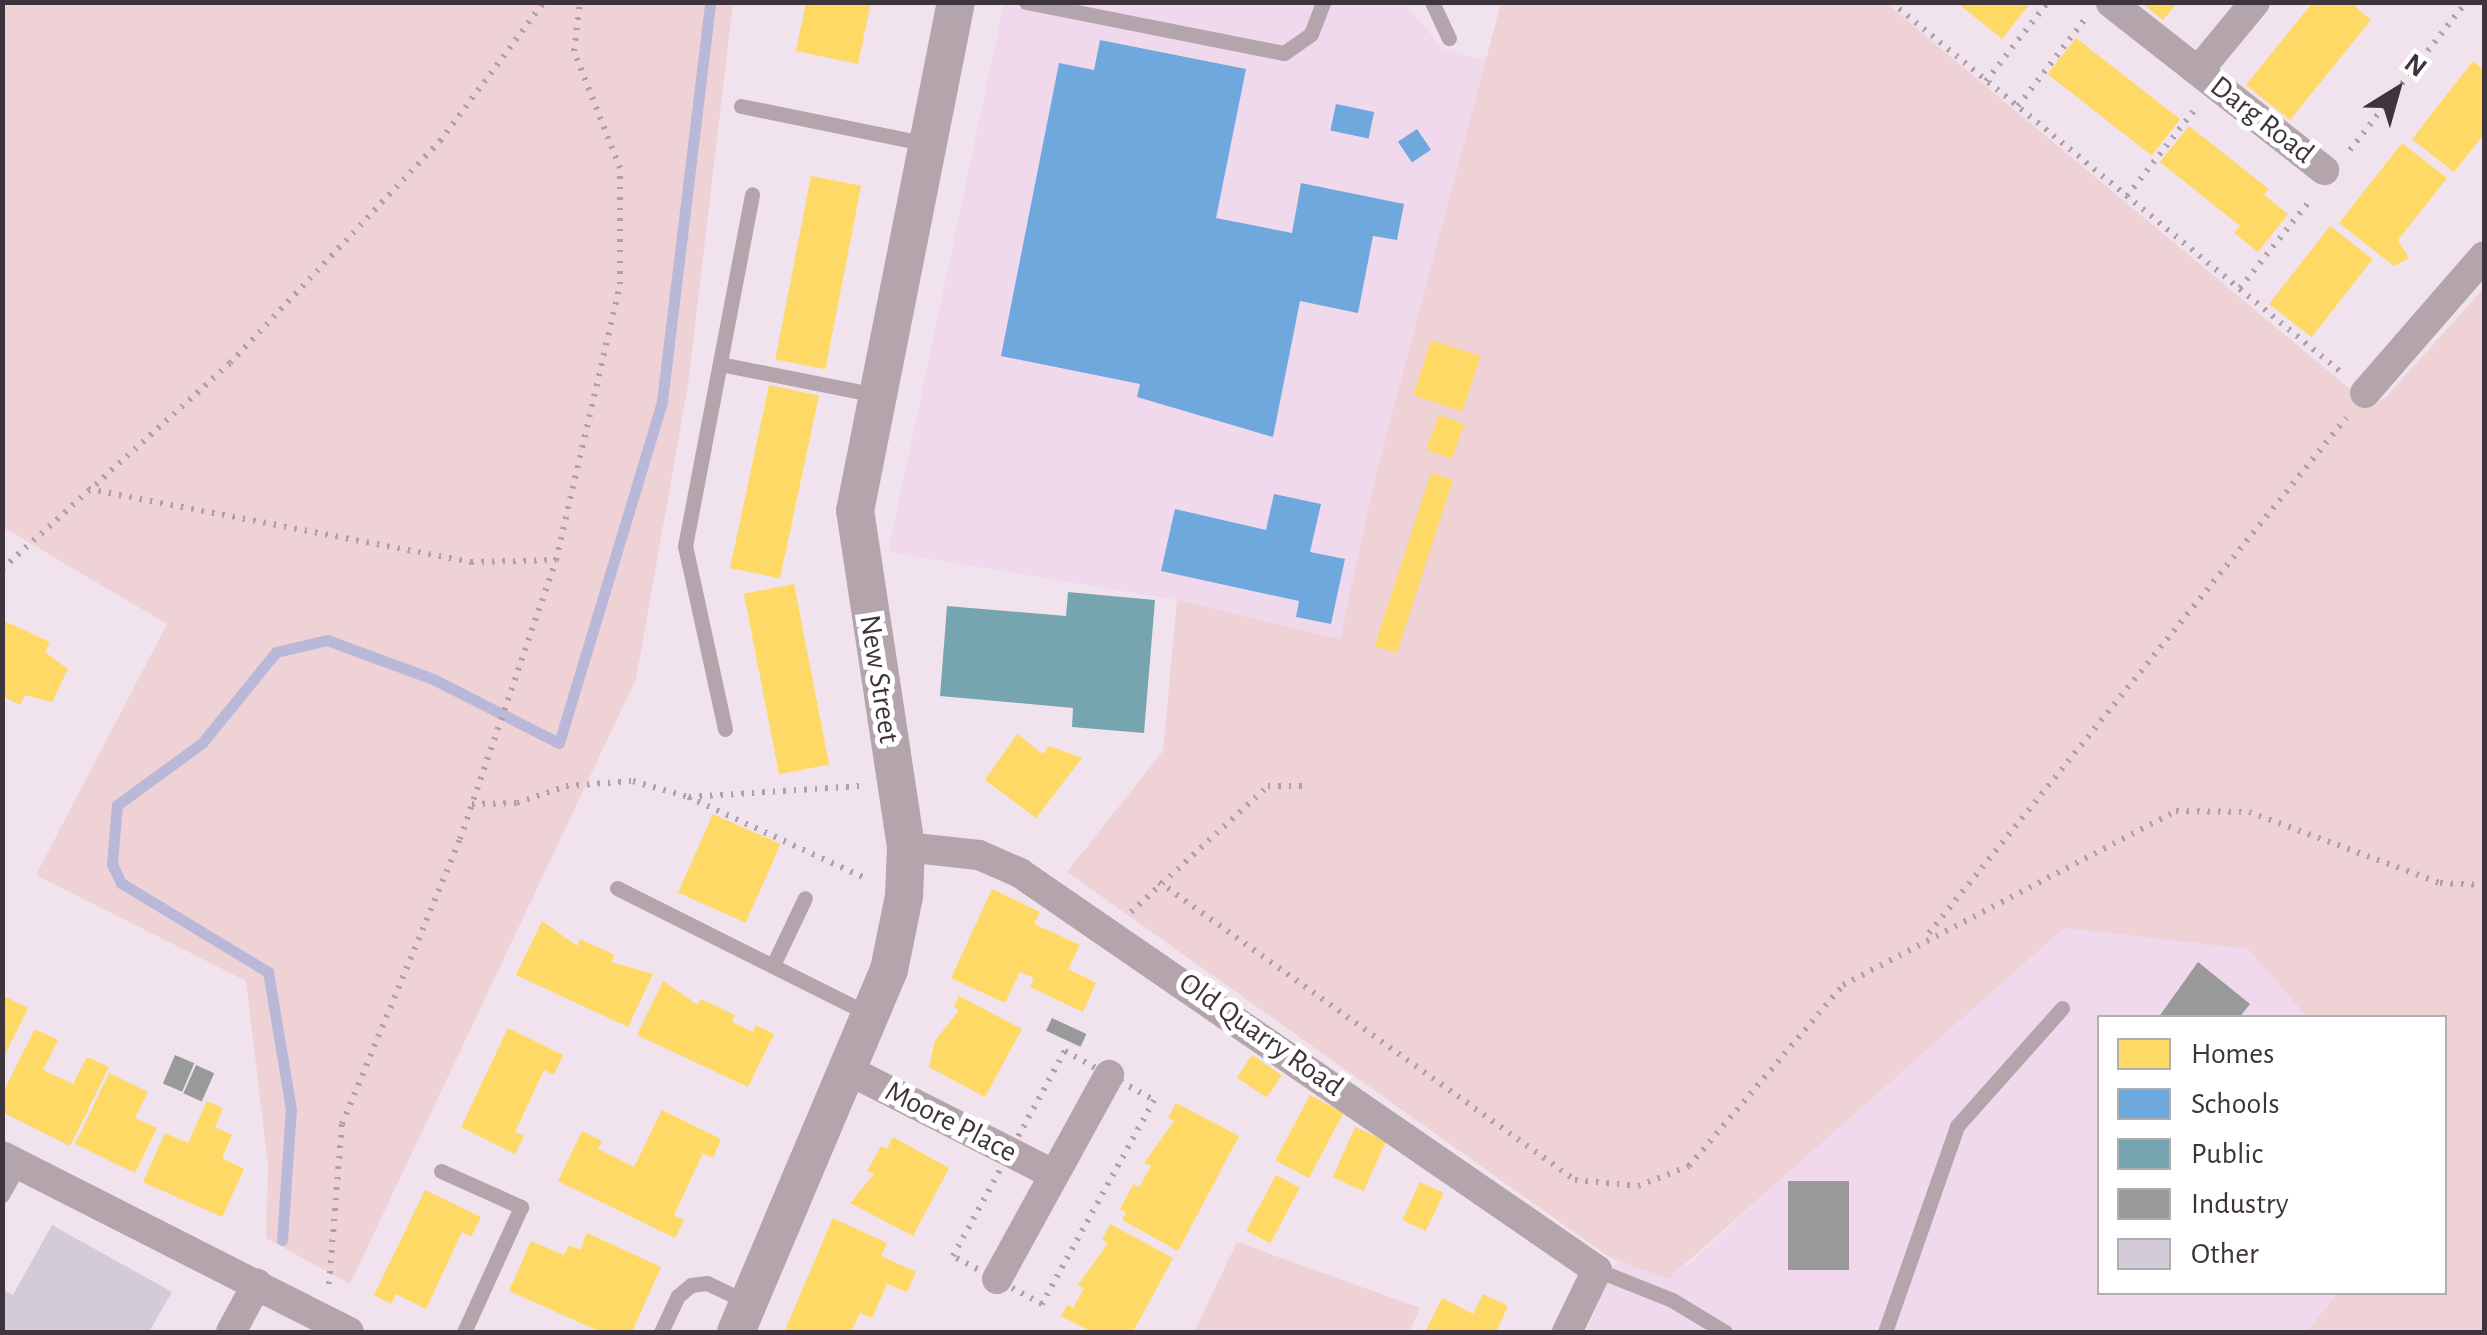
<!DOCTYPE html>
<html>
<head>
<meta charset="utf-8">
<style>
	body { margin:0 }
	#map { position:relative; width:2487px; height:1335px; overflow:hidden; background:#f0e3ee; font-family:"Alegreya Sans",sans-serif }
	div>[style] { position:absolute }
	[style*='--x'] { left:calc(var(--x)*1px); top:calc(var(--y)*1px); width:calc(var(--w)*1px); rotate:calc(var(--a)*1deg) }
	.built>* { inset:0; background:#f0d9ec }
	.green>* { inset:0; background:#efd2d6 }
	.homes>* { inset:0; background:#ffd966; transform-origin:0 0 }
	.schools>* { inset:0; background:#6fa8dc; transform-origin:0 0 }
	.public>* { inset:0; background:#76a5af }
	.industry>* { inset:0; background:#999; transform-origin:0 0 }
	.stream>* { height:11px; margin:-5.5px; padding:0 5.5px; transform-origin:5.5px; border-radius:5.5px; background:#bab8d9 }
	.building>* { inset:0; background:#d4cbd8 }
	.path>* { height:6px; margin-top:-3px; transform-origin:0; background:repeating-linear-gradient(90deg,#aea2a8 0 2.5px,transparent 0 10.5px) }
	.service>* { height:15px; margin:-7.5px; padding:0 7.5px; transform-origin:7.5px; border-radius:7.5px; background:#b3a5ab }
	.minor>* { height:30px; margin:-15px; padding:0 15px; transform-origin:15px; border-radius:15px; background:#b3a5ab }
	.tertiary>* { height:38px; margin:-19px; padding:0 19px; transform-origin:19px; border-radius:19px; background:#b3a5ab }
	span { translate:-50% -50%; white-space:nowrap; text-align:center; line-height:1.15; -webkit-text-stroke:10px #fff; paint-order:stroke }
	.street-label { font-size:30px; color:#3d343c }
	.frame { position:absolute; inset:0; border:5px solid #3d343c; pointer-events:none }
	.legend { position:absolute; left:2097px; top:1015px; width:350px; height:280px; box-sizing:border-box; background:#fff; border:2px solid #b1aeb1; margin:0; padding:12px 18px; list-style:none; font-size:30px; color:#3d343c }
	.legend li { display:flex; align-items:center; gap:20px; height:50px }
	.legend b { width:50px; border:2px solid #b1aeb1 }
	.north { position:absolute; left:2347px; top:40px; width:100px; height:100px; -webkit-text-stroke:8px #fff; paint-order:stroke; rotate:37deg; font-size:28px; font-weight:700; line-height:40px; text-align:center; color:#3d343c }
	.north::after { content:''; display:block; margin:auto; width:35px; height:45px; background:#3d343c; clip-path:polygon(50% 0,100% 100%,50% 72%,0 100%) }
</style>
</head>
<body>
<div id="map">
	<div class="built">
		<div style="clip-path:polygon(1004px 3px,1404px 3px,1443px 49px,1486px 60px,1375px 478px,1340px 639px,1177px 600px,888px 552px)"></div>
		<div style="clip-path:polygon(2064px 928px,2248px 949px,2307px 1017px,2100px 1018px,2100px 1292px,2338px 1293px,2306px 1332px,1586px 1332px,1617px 1260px,1668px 1279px,1695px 1259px,1898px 1069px)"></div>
	</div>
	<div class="green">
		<div style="clip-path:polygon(3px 2px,733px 3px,688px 385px,636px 679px,350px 1284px,266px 1238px,268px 1165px,246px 981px,36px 875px,167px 624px,3px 527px)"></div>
		<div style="clip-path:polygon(1501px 3px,1886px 3px,2368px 404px,2385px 398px,2484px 288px,2484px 1332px,2306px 1332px,2338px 1293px,2444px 1292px,2444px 1018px,2307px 1017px,2248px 949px,2064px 928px,1668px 1279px,1609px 1257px,1067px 872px,1163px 751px,1177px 600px,1340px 639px,1375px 478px)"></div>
		<div style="clip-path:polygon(1237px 1242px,1420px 1308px,1409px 1332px,1194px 1332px)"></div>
	</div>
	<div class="homes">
		<div style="clip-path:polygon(806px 2px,871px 2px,858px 64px,796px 51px)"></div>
		<div style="clip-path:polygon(1956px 2px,2031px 2px,2002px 39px)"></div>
		<div style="clip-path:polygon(2141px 2px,2178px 2px,2163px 20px)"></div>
		<div style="clip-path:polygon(2313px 2px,2350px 2px,2371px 20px,2290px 120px,2246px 85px)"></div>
		<div style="left:2076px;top:38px;width:132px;height:46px;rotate:38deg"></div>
		<div style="clip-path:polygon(2473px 61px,2484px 70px,2484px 134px,2454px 172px,2412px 139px)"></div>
		<div style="clip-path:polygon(2189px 126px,2269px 189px,2264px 195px,2288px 214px,2258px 252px,2234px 233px,2240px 226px,2160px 162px)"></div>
		<div style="clip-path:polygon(2402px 143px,2447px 178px,2398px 240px,2409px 258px,2394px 266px,2339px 223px)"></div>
		<div style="left:811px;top:176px;width:51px;height:187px;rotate:11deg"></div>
		<div style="left:2330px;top:226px;width:54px;height:99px;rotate:38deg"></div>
		<div style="left:1431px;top:340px;width:52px;height:58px;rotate:18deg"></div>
		<div style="left:769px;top:385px;width:51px;height:187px;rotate:12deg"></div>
		<div style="left:1439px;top:415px;width:27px;height:37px;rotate:20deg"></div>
		<div style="left:1431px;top:473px;width:23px;height:182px;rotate:18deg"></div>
		<div style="left:794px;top:584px;width:184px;height:51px;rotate:79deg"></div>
		<div style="clip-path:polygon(2px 620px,50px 642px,45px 652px,68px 669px,52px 702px,25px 695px,20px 705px,2px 696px)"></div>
		<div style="clip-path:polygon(1017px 734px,1043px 754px,1049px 746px,1082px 758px,1036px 818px,985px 780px)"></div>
		<div style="left:713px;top:814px;width:74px;height:86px;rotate:24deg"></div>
		<div style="clip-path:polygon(992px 889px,1040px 912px,1034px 924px,1080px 945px,1068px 969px,1096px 983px,1083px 1012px,1030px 987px,1034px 978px,1020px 972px,1005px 1003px,951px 978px)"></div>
		<div style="clip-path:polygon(542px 921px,577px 946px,580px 939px,615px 955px,611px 962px,653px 974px,628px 1027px,516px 975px)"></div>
		<div style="clip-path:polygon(663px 981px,698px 1005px,701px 999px,735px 1015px,732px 1022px,753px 1032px,756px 1025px,774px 1034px,748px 1087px,637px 1035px)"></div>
		<div style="clip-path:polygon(4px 996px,28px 1008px,2px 1061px,2px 999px)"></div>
		<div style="clip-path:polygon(959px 996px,1022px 1029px,985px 1097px,929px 1067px,935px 1041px,959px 1010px,954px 1007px)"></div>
		<div style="clip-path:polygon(508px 1028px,563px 1055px,554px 1075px,544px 1070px,515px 1132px,524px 1136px,515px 1154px,461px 1127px)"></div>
		<div style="clip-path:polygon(35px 1029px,58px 1040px,43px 1070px,73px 1084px,87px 1057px,109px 1067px,70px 1146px,2px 1112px,2px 1094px)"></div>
		<div style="left:1252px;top:1055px;width:36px;height:27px;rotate:34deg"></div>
		<div style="clip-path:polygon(109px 1073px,148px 1092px,135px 1118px,157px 1128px,135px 1173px,75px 1144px)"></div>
		<div style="left:1310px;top:1095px;width:38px;height:74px;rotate:28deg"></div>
		<div style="clip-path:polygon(207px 1101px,223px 1108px,215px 1127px,232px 1135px,222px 1158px,244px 1169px,222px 1217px,143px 1182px,165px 1133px,188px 1143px)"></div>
		<div style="clip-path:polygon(1176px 1103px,1239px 1136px,1178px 1251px,1122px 1220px,1126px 1212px,1120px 1209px,1133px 1184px,1139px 1187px,1146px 1175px,1151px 1166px,1144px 1163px,1174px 1121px,1168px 1118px)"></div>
		<div style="clip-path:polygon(662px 1110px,721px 1139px,713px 1158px,703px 1153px,674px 1215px,684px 1220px,675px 1238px,558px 1181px,582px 1131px,602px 1141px,598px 1149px,634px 1167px)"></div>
		<div style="left:1355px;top:1127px;width:34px;height:55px;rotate:24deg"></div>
		<div style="clip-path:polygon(893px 1137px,949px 1168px,913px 1236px,850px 1203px,874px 1174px,867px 1171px,881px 1146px,887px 1149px)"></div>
		<div style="left:1276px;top:1175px;width:27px;height:63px;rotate:28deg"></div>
		<div style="left:1420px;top:1182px;width:26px;height:42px;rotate:25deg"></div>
		<div style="clip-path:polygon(425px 1190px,481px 1217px,471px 1237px,462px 1232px,426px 1309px,396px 1294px,391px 1304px,374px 1295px)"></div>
		<div style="clip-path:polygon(833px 1218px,887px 1243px,881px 1256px,916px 1272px,907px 1292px,887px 1284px,872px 1318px,860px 1313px,851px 1332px,784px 1332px)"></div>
		<div style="clip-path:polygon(1110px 1224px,1173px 1258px,1133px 1332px,1092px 1332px,1061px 1316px,1067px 1305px,1073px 1308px,1084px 1288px,1078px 1285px,1108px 1243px,1102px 1240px)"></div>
		<div style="clip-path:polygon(587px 1233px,661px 1267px,632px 1332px,601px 1332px,509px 1291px,531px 1241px,564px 1255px,569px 1245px,580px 1250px)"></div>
		<div style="clip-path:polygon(1483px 1294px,1508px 1306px,1496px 1332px,1425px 1332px,1442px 1298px,1473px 1314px)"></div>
	</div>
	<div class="schools">
		<div style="clip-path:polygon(1100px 40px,1246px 69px,1216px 218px,1292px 233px,1301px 183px,1404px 204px,1397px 240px,1373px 236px,1358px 313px,1300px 301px,1273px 437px,1137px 397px,1140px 384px,1001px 356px,1059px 63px,1094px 70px)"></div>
		<div style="left:1336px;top:104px;width:39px;height:27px;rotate:12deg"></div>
		<div style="left:1417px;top:129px;width:25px;height:23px;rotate:56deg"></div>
		<div style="clip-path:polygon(1274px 494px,1321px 504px,1310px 552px,1345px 559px,1331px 624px,1296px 617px,1299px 601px,1161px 571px,1175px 509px,1266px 530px)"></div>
	</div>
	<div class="public">
		<div style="clip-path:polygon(1068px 592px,1155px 600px,1144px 733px,1072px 727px,1073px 708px,940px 696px,947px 606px,1066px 616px)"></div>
	</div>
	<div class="industry">
		<div style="clip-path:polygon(2198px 962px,2250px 1004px,2239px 1018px,2158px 1018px)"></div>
		<div style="left:1052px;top:1018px;width:38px;height:14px;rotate:25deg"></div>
		<div style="left:175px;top:1055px;width:21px;height:31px;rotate:23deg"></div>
		<div style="left:196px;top:1065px;width:20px;height:31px;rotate:24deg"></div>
		<div style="left:1788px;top:1181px;width:61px;height:89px"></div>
	</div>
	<div class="stream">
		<div style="--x:282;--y:1240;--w:131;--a:-86.1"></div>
		<div style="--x:291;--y:1109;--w:139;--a:-99.5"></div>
		<div style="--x:268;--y:972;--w:172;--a:-148.8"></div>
		<div style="--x:121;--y:883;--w:21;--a:-115"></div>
		<div style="--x:112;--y:864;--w:59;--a:-85.2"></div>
		<div style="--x:117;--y:805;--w:105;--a:-36.1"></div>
		<div style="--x:202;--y:743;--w:117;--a:-50.9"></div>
		<div style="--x:276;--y:652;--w:52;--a:-13.2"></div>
		<div style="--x:327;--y:640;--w:113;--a:20.2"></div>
		<div style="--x:433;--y:679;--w:141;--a:26.9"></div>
		<div style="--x:559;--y:743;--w:357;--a:-73.2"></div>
		<div style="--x:662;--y:401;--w:402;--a:-83.1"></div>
	</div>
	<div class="building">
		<div style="clip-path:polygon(52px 1225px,172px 1292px,149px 1332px,2px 1332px,2px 1289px,13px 1295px)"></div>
	</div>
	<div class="path">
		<div style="--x:1891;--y:2;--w:584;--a:39.44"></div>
		<div style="--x:1986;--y:81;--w:100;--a:-51.9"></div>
		<div style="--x:2018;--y:106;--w:110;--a:-52.4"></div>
		<div style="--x:2350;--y:150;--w:188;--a:-51.9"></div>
		<div style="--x:2127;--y:196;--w:112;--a:-51.9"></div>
		<div style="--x:2240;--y:288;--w:114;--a:-51.4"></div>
		<div style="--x:88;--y:489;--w:390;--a:10.8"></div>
		<div style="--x:471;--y:562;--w:85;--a:-1.3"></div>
		<div style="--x:556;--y:560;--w:283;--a:-76.9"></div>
		<div style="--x:620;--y:284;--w:116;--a:-90"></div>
		<div style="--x:620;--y:168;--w:126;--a:-111.5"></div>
		<div style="--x:574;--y:51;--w:49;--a:-83"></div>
		<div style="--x:2;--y:569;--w:307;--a:-42.1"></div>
		<div style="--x:230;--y:363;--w:306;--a:-46.6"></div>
		<div style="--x:440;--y:141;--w:174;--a:-53.2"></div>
		<div style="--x:689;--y:797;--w:172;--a:-3.7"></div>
		<div style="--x:472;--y:804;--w:45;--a:-1.3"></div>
		<div style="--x:517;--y:803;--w:52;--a:-19.1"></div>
		<div style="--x:566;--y:786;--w:67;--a:-4.3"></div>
		<div style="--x:633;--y:781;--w:57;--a:16.2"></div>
		<div style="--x:688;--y:797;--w:197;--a:24.6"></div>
		<div style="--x:1159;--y:882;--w:512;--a:35.62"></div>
		<div style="--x:1575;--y:1180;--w:63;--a:5.4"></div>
		<div style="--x:1638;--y:1186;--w:55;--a:-21.4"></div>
		<div style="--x:1689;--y:1166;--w:238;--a:-49.6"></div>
		<div style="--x:1843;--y:985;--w:376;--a:-27.6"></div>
		<div style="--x:2176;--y:811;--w:73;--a:0.8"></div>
		<div style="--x:2249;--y:812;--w:204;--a:20.4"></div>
		<div style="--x:2440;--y:883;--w:44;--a:2.6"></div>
		<div style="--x:1131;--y:912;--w:186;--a:-42.6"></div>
		<div style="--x:1268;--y:786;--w:36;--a:0"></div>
		<div style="--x:1929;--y:933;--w:663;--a:-51"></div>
		<div style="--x:1065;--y:1051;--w:102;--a:28.8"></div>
		<div style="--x:1154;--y:1100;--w:233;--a:118.8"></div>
		<div style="--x:1042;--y:1304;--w:101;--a:-151.7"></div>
		<div style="--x:953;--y:1256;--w:234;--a:-61.4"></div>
		<div style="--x:329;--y:1284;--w:161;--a:-85.4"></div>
		<div style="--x:342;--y:1124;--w:308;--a:-67.5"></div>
		<div style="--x:460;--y:839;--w:295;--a:-71"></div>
	</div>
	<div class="service">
		<div style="--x:1026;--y:2;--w:263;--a:11.2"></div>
		<div style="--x:1284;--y:53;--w:33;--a:-35"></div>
		<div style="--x:1311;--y:34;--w:34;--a:-69"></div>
		<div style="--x:1432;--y:2;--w:40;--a:65"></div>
		<div style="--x:741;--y:106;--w:190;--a:11.5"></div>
		<div style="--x:720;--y:364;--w:160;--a:11.2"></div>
		<div style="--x:725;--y:729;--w:187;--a:-102.3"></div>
		<div style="--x:685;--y:546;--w:358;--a:-79.2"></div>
		<div style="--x:617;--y:888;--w:282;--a:26.6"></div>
		<div style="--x:773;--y:965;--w:74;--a:-64.5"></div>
		<div style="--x:441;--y:1171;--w:88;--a:24.2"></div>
		<div style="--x:521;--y:1207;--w:137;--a:114.5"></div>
		<div style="--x:2;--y:1195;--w:35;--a:-61"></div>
		<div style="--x:1597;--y:1270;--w:81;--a:21.8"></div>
		<div style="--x:1672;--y:1300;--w:62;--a:31.1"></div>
		<div style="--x:661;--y:1332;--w:40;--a:-65"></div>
		<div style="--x:678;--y:1296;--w:17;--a:-40"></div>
		<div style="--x:691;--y:1285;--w:16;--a:-7"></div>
		<div style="--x:707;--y:1283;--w:47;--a:25.5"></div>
		<div style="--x:1885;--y:1332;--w:218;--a:-70.7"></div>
		<div style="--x:1957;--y:1126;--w:158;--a:-48.3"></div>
	</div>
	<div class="minor">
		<div style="--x:2111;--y:3;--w:271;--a:38.1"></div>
		<div style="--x:2199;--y:70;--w:88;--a:-50.5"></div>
		<div style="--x:2365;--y:393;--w:181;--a:-49"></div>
		<div style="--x:906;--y:847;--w:73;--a:6.3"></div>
		<div style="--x:979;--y:855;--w:45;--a:23.7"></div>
		<div style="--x:1020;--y:873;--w:700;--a:34.53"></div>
		<div style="--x:1597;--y:1270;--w:69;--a:115.8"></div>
		<div style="--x:848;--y:1070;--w:230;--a:26.9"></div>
		<div style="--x:2;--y:1156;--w:389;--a:26.9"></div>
		<div style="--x:997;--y:1279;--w:233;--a:-61.2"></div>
		<div style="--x:231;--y:1332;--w:55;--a:-61.6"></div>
	</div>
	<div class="tertiary">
		<div style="--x:736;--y:1332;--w:393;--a:-67.1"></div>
		<div style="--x:889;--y:970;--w:76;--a:-78.5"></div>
		<div style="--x:904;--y:896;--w:49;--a:-87.7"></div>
		<div style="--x:906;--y:847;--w:340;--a:-98.6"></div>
		<div style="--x:855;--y:511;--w:519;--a:-78.78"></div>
	</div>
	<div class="street-label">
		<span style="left:2262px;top:120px;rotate:38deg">Darg Road</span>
		<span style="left:879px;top:679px;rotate:81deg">New Street</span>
		<span style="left:1261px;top:1035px;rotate:35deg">Old Quarry Road</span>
		<span style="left:951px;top:1122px;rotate:27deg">Moore Place</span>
	</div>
	<div class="frame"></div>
	<ul class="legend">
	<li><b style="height:28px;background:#ffd966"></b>Homes</li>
	<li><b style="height:28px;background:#6fa8dc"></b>Schools</li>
	<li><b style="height:28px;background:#76a5af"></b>Public</li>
	<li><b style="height:28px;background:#999"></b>Industry</li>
	<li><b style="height:28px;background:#d4cbd8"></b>Other</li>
	</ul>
	<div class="north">N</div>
</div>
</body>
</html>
